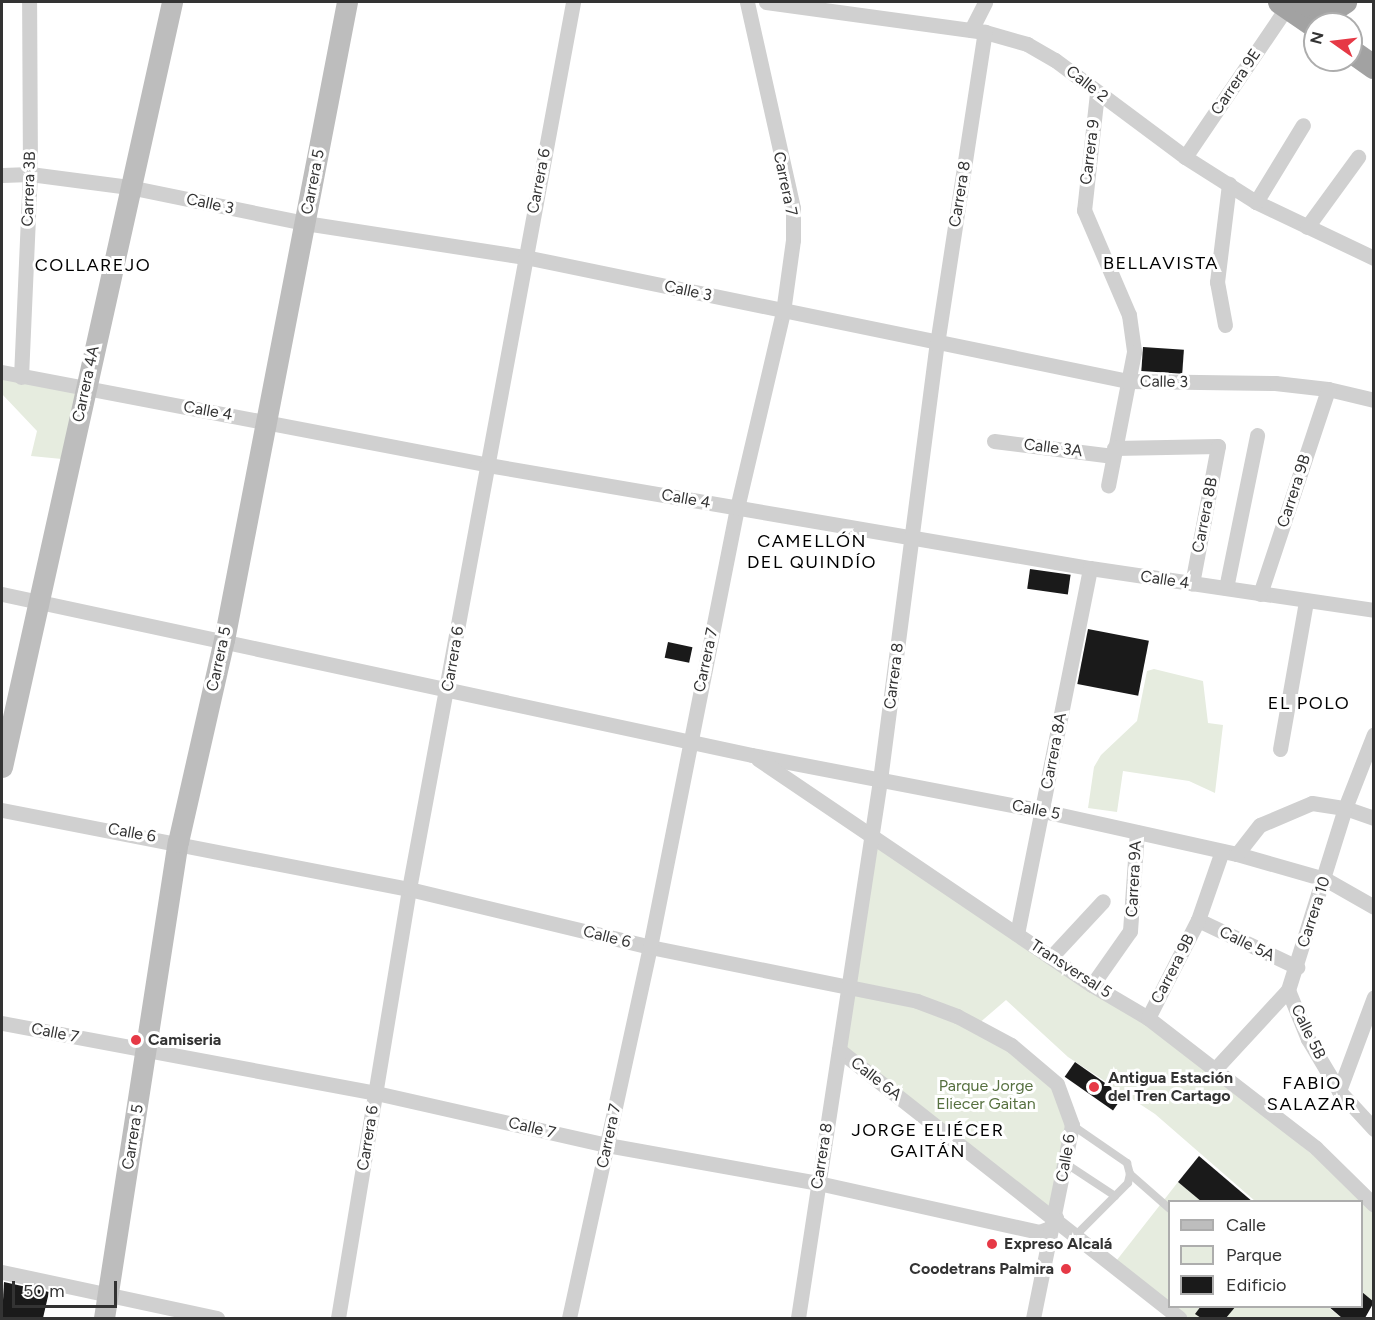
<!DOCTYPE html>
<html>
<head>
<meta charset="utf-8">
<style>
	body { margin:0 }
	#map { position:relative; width:1375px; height:1320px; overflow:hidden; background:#fff; font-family:Figtree,sans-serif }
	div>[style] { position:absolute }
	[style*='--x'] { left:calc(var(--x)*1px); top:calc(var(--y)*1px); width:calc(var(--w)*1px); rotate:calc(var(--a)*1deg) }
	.green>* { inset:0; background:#e6ecdf }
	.building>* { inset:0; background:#1a1a1a; transform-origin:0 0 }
	.service>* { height:8px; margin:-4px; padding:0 4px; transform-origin:4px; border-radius:4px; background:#d0d0d0 }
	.minor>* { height:15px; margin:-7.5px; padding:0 7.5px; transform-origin:7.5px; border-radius:7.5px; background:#d0d0d0 }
	.secondary>* { height:21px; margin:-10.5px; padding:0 10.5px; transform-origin:10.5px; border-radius:10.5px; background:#bdbdbd }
	.trunk>* { height:24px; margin:-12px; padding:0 12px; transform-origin:12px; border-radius:12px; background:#a2a2a2 }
	.dots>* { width:16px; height:16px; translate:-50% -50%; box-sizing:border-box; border:3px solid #fff; border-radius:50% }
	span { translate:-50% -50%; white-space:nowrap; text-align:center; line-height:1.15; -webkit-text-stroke:6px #fff; paint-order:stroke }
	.street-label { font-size:16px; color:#333 }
	.poi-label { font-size:16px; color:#333; font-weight:700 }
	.left { translate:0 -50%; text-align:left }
	.right { translate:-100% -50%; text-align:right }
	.park-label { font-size:16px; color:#56703f }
	.neighbourhood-label { font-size:18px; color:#000; letter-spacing:1.5px }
	.frame { position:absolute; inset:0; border:3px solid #333; pointer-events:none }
	.legend { position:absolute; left:1168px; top:1200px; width:195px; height:108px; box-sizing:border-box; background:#fff; border:2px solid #adadad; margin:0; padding:8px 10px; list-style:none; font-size:18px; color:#333 }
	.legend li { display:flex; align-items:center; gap:12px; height:30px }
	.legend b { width:30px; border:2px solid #adadad }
	.north { position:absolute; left:1303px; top:12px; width:60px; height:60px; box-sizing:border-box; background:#fff; border:2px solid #adadad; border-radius:50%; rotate:284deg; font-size:16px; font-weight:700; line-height:24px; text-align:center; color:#333 }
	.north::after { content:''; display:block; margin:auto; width:21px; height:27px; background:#e63946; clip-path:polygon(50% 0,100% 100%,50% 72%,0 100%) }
	.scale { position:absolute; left:12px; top:1281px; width:105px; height:27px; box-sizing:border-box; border:3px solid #333; border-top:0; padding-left:8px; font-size:18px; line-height:21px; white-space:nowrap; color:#333; -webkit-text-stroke:4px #fff; paint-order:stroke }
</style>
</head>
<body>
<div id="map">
	<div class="green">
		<div style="clip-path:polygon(2px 376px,81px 391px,62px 459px,31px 456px,37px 431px,2px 394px)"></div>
		<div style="clip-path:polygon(1154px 669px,1203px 681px,1208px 723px,1223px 725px,1215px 793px,1189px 781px,1123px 771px,1117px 812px,1088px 808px,1094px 767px,1101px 755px,1137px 721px,1147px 671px)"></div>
		<div style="clip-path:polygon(873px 839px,1148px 1018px,1373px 1205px,1373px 1302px,1362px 1292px,1362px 1202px,1255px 1201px,1155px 1114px,1068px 1057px,1006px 1000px,977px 1025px,1057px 1084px,1072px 1125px,1056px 1218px,839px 1050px)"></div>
		<div style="clip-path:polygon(1178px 1182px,1202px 1201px,1170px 1202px,1170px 1306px,1328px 1307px,1342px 1318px,1184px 1318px,1113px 1265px)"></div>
	</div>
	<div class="building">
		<div style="left:1143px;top:347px;width:41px;height:24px;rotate:4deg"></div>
		<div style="left:1030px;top:569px;width:41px;height:20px;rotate:8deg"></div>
		<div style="left:1088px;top:629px;width:62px;height:56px;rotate:11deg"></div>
		<div style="left:668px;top:642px;width:25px;height:16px;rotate:12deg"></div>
		<div style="left:1075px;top:1062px;width:59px;height:18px;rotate:35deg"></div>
		<div style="clip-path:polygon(1199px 1156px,1253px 1202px,1202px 1202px,1178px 1182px)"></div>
		<div style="clip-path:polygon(4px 1282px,49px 1292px,43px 1318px,2px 1318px)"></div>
		<div style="clip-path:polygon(1362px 1292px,1374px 1302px,1365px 1318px,1342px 1318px,1328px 1306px,1362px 1306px)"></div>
		<div style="clip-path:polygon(1201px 1306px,1236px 1306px,1226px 1318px,1201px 1318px,1195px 1314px)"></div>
	</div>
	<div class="service">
		<div style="--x:1072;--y:1125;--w:67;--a:34.6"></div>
		<div style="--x:1127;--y:1163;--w:11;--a:75"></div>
		<div style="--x:1130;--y:1174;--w:9;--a:103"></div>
		<div style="--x:1128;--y:1183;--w:74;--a:135"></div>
		<div style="--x:1065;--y:1163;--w:60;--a:33.4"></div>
		<div style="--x:1130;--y:1174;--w:53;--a:41.2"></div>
	</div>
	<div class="minor">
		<div style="--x:766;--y:2;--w:221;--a:7.8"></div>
		<div style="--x:985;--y:32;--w:44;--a:15.9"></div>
		<div style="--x:1027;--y:44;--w:32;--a:30"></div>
		<div style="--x:1055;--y:60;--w:162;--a:36.7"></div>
		<div style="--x:1185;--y:157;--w:84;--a:32.4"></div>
		<div style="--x:1256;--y:202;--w:131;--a:25.4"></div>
		<div style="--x:971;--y:30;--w:31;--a:-63"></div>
		<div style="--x:1097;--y:93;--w:118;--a:96.3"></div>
		<div style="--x:1084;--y:210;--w:114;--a:66.8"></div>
		<div style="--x:1129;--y:315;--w:37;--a:82"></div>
		<div style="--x:1134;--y:352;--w:136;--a:101"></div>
		<div style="--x:1185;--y:157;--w:181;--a:-55.8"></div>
		<div style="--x:2;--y:175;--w:28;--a:-2"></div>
		<div style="--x:30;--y:174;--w:100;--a:7.5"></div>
		<div style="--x:129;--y:187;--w:180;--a:11.6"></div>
		<div style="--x:305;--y:223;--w:223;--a:8.8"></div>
		<div style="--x:525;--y:257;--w:616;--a:11.62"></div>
		<div style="--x:1128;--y:381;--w:147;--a:0.8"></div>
		<div style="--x:1275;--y:383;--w:53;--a:6.5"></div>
		<div style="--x:1328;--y:389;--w:47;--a:13.4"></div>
		<div style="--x:1256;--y:202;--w:90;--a:-58.6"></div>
		<div style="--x:1307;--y:227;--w:87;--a:-53.9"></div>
		<div style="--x:1225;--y:325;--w:44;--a:-100.5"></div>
		<div style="--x:1217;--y:282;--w:99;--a:-83"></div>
		<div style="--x:2;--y:372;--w:495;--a:10.8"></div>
		<div style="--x:488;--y:465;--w:611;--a:9.71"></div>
		<div style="--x:1090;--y:568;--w:287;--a:8.4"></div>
		<div style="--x:21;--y:377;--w:203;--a:-87.5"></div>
		<div style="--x:30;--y:174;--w:172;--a:-90.3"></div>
		<div style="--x:994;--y:441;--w:120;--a:7.2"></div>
		<div style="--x:1114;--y:448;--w:104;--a:-1.1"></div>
		<div style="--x:1218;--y:446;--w:140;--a:100.7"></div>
		<div style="--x:1226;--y:588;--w:156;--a:-78.5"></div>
		<div style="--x:2;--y:594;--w:767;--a:12.12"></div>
		<div style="--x:752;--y:755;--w:296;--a:10.9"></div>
		<div style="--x:1043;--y:811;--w:199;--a:12.5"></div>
		<div style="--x:1237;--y:854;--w:91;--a:15.9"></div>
		<div style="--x:1325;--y:879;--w:56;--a:29.7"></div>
		<div style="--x:1260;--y:594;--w:216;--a:-71.6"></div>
		<div style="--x:1280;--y:749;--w:150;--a:-80"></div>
		<div style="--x:758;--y:759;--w:403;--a:34.1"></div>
		<div style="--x:1092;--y:985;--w:65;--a:30.5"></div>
		<div style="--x:1148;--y:1018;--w:212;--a:37.7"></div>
		<div style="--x:1316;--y:1148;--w:81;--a:44.5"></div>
		<div style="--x:2;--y:810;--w:415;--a:11"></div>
		<div style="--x:409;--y:889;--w:248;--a:13.5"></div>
		<div style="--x:650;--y:947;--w:272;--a:11.4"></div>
		<div style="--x:917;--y:1001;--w:43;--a:20.6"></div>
		<div style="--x:957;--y:1016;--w:61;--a:28.2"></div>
		<div style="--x:1011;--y:1045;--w:60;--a:40.3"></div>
		<div style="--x:1057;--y:1084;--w:44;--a:69.9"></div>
		<div style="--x:1072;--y:1125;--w:197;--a:101.4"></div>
		<div style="--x:1237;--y:854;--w:37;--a:-52"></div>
		<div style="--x:1260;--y:825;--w:56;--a:-22.9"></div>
		<div style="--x:1312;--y:803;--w:33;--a:9"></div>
		<div style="--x:1345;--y:808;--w:31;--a:19"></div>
		<div style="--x:1198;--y:920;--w:110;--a:25.4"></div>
		<div style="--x:1017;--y:934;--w:373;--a:-78.7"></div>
		<div style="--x:1051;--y:957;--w:76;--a:-47.1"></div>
		<div style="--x:1092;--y:985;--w:66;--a:-54.9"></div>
		<div style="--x:1130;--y:931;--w:99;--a:-86"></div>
		<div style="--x:1288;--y:990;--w:53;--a:67.8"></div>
		<div style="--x:1308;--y:1039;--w:61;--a:59.2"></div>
		<div style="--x:1339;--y:1091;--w:52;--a:47.4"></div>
		<div style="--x:1148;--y:1018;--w:110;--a:-63"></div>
		<div style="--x:1198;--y:920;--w:73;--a:-70.8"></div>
		<div style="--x:2;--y:1023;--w:380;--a:10.6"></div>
		<div style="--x:376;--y:1093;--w:237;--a:12.7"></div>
		<div style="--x:607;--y:1145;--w:214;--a:10.2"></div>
		<div style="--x:818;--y:1183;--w:226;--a:12.5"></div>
		<div style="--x:1039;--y:1232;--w:12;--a:-20"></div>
		<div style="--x:1050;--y:1228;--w:12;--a:-59"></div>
		<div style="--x:839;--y:1050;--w:433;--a:38.2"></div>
		<div style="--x:1216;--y:1068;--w:106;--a:-47.3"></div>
		<div style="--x:1288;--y:990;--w:191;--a:-72.6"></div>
		<div style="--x:1345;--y:808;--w:79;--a:-68.6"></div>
		<div style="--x:1339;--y:1091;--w:100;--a:-69.6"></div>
		<div style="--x:2;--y:1272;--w:220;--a:12.1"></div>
		<div style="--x:338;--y:1318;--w:435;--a:-80.6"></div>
		<div style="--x:409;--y:889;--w:902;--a:-79.52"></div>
		<div style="--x:569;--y:1318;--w:380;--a:-77.7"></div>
		<div style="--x:650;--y:947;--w:448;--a:-78.8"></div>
		<div style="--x:737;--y:508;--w:201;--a:-76.8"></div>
		<div style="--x:783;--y:312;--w:73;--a:-82.1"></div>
		<div style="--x:793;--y:240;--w:32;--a:-90"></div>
		<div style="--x:793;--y:208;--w:211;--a:-102.6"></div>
		<div style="--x:798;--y:1318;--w:544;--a:-81.33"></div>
		<div style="--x:880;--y:780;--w:440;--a:-82.6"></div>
		<div style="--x:937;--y:344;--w:316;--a:-81.3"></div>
	</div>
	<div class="secondary">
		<div style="--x:2;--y:767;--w:784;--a:-77.47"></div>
		<div style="--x:104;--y:1318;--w:482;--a:-81.2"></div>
		<div style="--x:178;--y:842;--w:207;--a:-77.2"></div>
		<div style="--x:224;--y:640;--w:650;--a:-79.09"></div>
	</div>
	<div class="trunk">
		<div style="--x:1280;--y:2;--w:42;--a:34.4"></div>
		<div style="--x:1303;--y:2;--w:20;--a:27"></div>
		<div style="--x:1321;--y:11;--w:10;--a:0"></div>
		<div style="--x:1331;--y:11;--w:17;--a:-33"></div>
		<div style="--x:1351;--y:51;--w:28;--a:35"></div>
	</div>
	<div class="dots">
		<div style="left:136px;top:1040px;background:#e63946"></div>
		<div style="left:1094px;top:1087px;background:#e63946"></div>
		<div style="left:992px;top:1244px;background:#e63946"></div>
		<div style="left:1066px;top:1269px;background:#e63946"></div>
	</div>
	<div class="street-label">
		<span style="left:1236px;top:82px;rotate:-56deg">Carrera 9E</span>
		<span style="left:1087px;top:84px;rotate:38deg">Calle 2</span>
		<span style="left:1090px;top:152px;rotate:-83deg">Carrera 9</span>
		<span style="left:539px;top:181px;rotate:-79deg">Carrera 6</span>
		<span style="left:313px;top:182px;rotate:-79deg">Carrera 5</span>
		<span style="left:785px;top:184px;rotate:78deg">Carrera 7</span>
		<span style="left:29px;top:189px;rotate:-88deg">Carrera 3B</span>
		<span style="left:960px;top:194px;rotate:-81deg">Carrera 8</span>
		<span style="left:210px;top:204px;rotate:12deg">Calle 3</span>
		<span style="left:688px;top:291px;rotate:12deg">Calle 3</span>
		<span style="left:1164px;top:382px;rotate:1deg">Calle 3</span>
		<span style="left:86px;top:384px;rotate:-78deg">Carrera 4A</span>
		<span style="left:208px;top:411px;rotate:10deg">Calle 4</span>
		<span style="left:1053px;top:448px;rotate:7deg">Calle 3A</span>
		<span style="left:1294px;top:491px;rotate:-72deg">Carrera 9B</span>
		<span style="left:686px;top:499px;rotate:10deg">Calle 4</span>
		<span style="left:1205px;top:515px;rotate:-79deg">Carrera 8B</span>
		<span style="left:1165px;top:580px;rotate:9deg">Calle 4</span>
		<span style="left:219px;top:659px;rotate:-78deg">Carrera 5</span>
		<span style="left:453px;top:659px;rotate:-80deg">Carrera 6</span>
		<span style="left:706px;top:660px;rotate:-78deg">Carrera 7</span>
		<span style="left:894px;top:676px;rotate:-83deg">Carrera 8</span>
		<span style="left:1054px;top:751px;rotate:-79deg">Carrera 8A</span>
		<span style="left:1036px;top:810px;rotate:11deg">Calle 5</span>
		<span style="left:132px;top:833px;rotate:10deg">Calle 6</span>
		<span style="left:1134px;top:879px;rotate:-87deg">Carrera 9A</span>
		<span style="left:1314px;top:912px;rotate:-72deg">Carrera 10</span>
		<span style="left:607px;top:937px;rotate:14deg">Calle 6</span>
		<span style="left:1247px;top:944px;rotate:26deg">Calle 5A</span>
		<span style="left:1071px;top:969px;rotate:33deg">Transversal 5</span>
		<span style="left:1173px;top:969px;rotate:-63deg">Carrera 9B</span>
		<span style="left:1308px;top:1032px;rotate:64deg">Calle 5B</span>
		<span style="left:55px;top:1033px;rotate:11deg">Calle 7</span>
		<span style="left:876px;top:1079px;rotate:38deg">Calle 6A</span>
		<span style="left:532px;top:1128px;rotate:13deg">Calle 7</span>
		<span style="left:609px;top:1136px;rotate:-78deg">Carrera 7</span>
		<span style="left:133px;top:1137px;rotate:-81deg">Carrera 5</span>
		<span style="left:368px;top:1138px;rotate:-81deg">Carrera 6</span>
		<span style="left:822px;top:1156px;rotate:-81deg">Carrera 8</span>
		<span style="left:1066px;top:1158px;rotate:-80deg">Calle 6</span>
	</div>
	<div class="poi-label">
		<span class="left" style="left:148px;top:1040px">Camiseria</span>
		<span class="left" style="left:1108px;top:1087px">Antigua Estación<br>del Tren Cartago</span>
		<span class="left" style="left:1004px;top:1244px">Expreso Alcalá</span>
		<span class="right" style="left:1054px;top:1269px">Coodetrans Palmira</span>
	</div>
	<div class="park-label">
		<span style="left:986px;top:1095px">Parque Jorge<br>Eliecer Gaitan</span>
	</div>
	<div class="neighbourhood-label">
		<span style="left:1161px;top:263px">BELLAVISTA</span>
		<span style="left:93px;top:265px">COLLAREJO</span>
		<span style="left:812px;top:552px">CAMELLÓN<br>DEL QUINDÍO</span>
		<span style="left:1309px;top:703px">EL POLO</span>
		<span style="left:1312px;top:1094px">FABIO<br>SALAZAR</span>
		<span style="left:928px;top:1141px">JORGE ELIÉCER<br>GAITÁN</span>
	</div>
	<div class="frame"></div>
	<ul class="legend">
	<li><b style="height:8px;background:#bdbdbd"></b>Calle</li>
	<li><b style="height:16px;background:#e6ecdf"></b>Parque</li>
	<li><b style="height:16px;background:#1a1a1a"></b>Edificio</li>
	</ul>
	<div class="north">N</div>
	<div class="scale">50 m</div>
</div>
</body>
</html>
